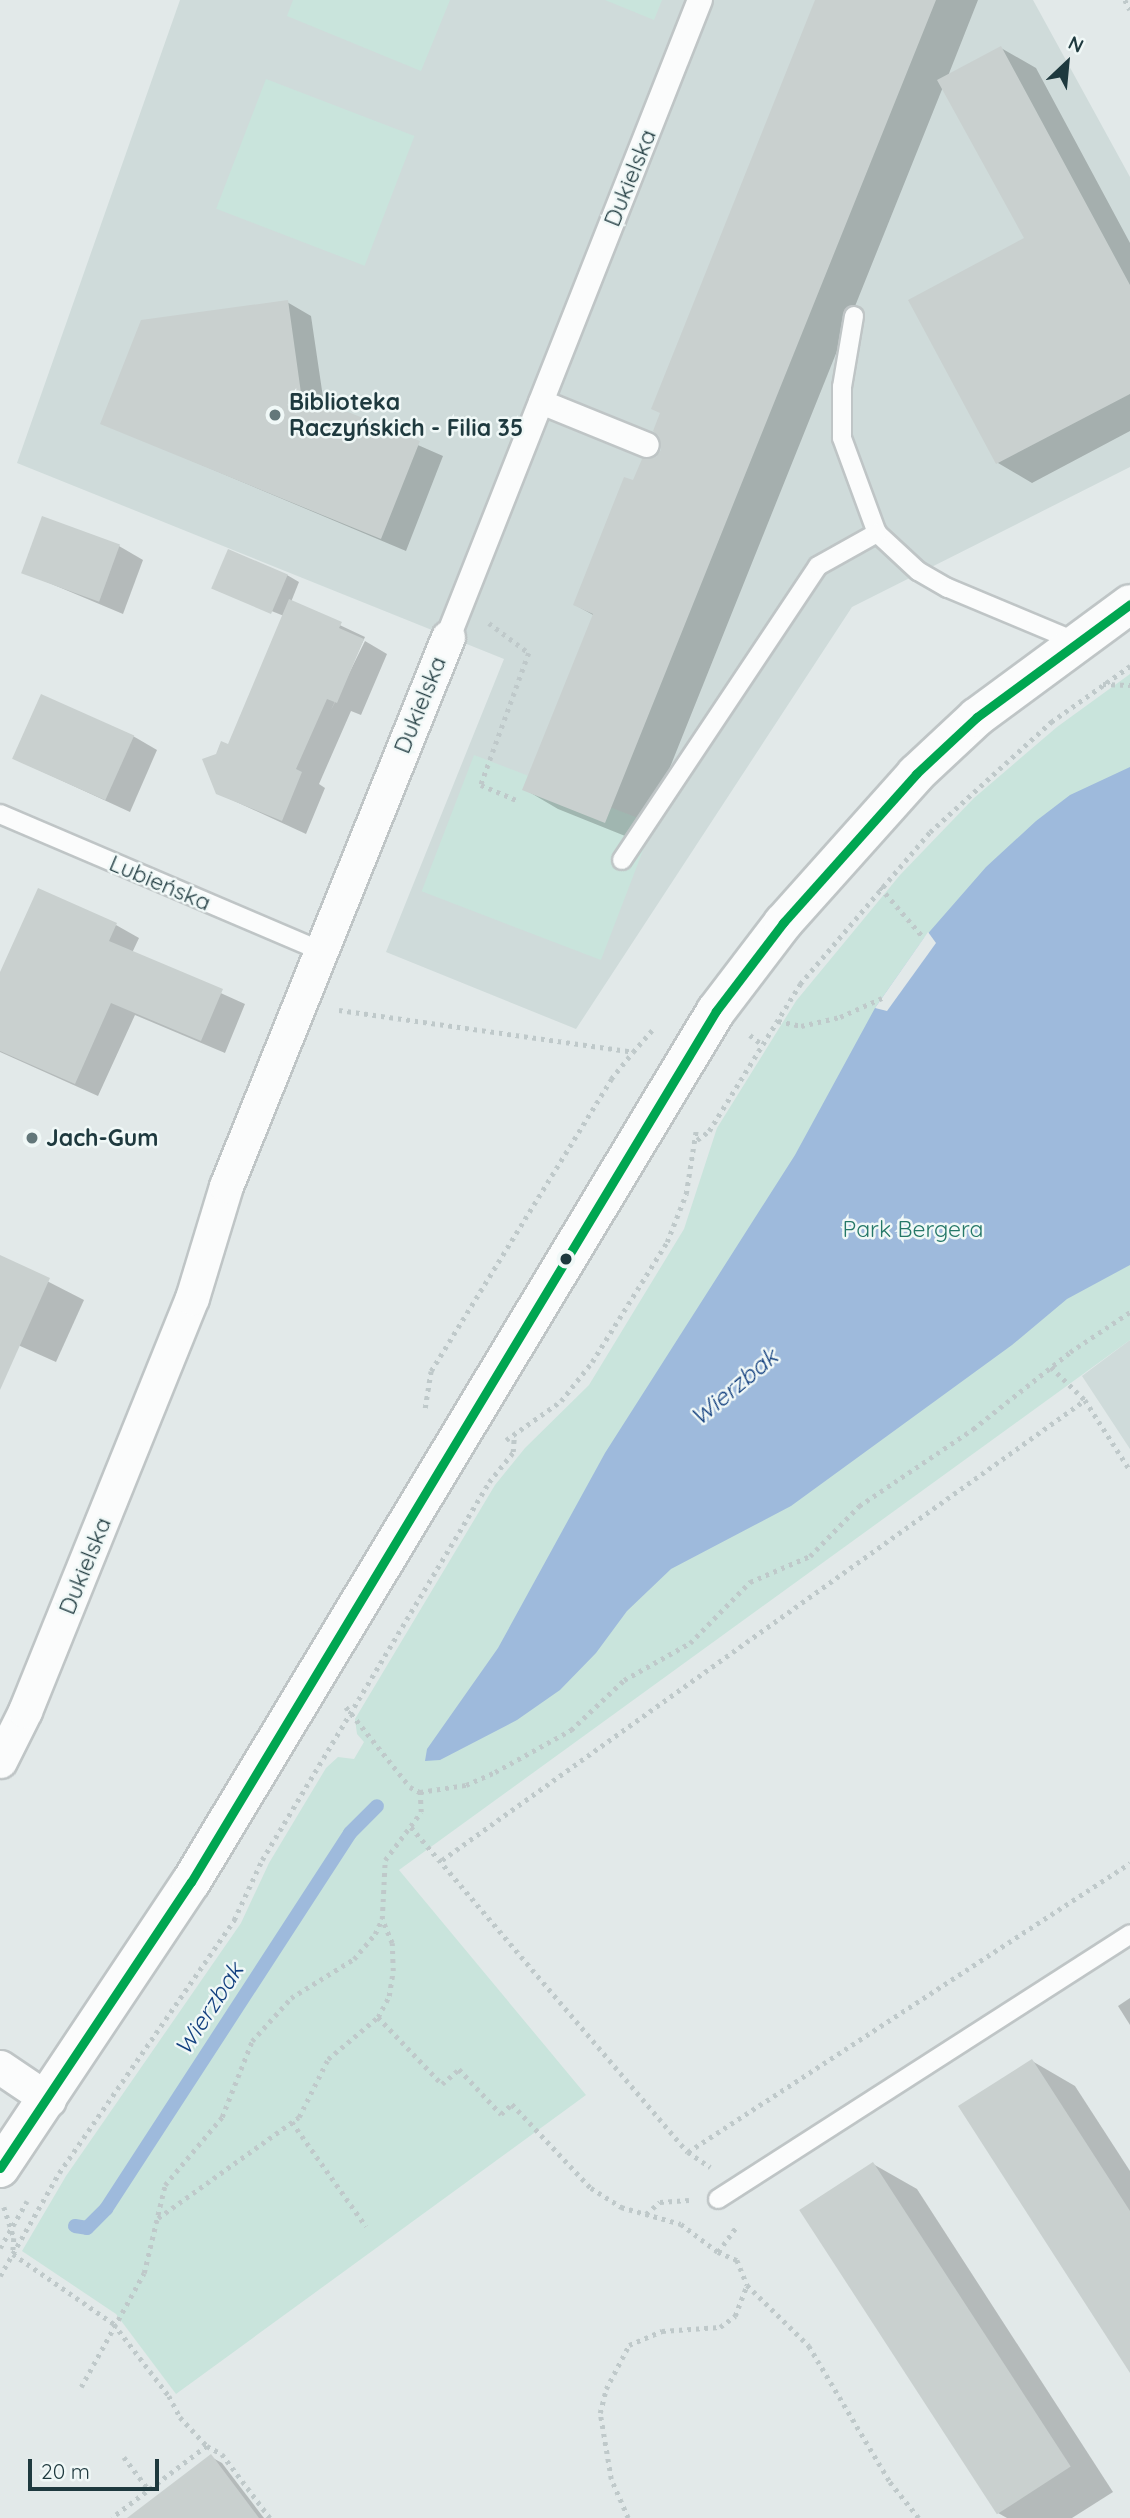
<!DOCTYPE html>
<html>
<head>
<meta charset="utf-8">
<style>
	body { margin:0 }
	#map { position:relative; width:1130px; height:2518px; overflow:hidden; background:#e2e9e9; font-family:Quicksand,sans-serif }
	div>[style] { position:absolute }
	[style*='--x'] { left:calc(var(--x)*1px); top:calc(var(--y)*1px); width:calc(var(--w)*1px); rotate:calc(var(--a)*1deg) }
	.built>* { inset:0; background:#cfdbda }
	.green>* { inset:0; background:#c9e4dc; transform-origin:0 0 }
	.water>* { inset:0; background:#9ebadc }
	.pier>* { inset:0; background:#e2e9e9 }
	.shadow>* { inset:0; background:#0003 }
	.stream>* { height:14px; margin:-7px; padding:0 7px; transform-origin:7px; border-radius:7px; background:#9ebadc }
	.building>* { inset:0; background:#c9d0cf; transform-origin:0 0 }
	.path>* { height:4.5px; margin-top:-2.25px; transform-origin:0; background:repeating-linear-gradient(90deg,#bfc9ca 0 3.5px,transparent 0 8.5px) }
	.roads { filter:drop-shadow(2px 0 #bfc5c6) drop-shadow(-2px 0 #bfc5c6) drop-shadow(0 2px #bfc5c6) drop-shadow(0 -2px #bfc5c6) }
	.service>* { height:18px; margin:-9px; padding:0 9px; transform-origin:9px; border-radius:9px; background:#fbfcfc }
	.pedestrian>* { height:24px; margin:-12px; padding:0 12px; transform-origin:12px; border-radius:12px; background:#fbfcfc }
	.minor>* { height:33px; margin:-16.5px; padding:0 16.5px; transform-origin:16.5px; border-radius:16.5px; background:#fbfcfc }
	.tertiary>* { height:38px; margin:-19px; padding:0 19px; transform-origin:19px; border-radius:19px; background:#fbfcfc }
	.bus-1>* { height:9px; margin:-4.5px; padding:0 4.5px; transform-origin:4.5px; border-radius:4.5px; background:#00a651 }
	.dots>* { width:19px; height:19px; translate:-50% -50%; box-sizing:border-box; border:4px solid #f0f8f7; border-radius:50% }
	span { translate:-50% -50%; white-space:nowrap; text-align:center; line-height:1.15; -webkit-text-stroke:5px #f0f8f7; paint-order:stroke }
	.street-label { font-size:23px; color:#1e393e }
	.poi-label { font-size:23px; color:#1e393e; font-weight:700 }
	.left { translate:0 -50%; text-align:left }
	.park-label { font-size:23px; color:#257868 }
	.water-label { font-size:24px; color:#13407f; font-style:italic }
	.north { position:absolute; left:1032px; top:28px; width:70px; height:70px; -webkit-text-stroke:5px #f0f8f7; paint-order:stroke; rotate:26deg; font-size:19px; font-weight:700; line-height:28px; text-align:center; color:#1e393e }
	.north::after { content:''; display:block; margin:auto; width:24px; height:32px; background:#1e393e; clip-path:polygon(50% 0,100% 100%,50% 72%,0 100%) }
	.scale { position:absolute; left:28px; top:2459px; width:131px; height:32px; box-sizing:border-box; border:4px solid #1e393e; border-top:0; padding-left:9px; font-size:21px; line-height:24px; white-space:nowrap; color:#1e393e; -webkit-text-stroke:5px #f0f8f7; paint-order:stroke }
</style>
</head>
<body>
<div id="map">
	<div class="built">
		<div style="clip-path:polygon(180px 0,1033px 0,1130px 177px,1130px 467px,852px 607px,576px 1029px,386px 952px,504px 659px,17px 463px)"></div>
		<div style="clip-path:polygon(1130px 1340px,1130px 1449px,1082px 1376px)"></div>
	</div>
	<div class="green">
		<div style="clip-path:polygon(293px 0,450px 0,421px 71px,287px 16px)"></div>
		<div style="clip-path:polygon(605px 0,662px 0,654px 20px)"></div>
		<div style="left:266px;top:79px;width:159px;height:139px;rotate:21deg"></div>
		<div style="clip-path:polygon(1130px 674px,1130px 1340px,399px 1870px,586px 2095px,176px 2394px,116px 2314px,22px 2251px,66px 2176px,241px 1923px,269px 1863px,326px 1768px,338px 1757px,354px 1759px,364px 1742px,357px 1734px,355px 1719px,495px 1485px,525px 1448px,589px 1385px,684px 1229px,717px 1128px,796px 1001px,900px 875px,974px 798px,1057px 727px)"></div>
		<div style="left:474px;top:755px;width:192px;height:146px;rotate:21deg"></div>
	</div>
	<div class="water">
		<div style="clip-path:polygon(1130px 767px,1130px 1265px,1067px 1299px,1012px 1345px,791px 1506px,671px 1569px,627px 1611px,596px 1653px,560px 1690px,517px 1720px,440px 1760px,425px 1761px,427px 1749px,498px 1648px,605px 1453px,795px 1155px,875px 1008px,924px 938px,986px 867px,1036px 821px,1070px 795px)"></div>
	</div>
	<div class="pier">
		<div style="clip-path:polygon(928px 932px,936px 943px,887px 1011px,875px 1008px)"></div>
	</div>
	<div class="shadow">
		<div style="clip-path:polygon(817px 0,978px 0,948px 76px,1001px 48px,1036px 68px,1130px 243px,1130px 431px,1032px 483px,998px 463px,1026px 239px,943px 87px,640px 842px,558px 809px,524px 789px,595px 616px,575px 605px,634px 483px,663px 450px)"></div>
		<div style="clip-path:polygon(287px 302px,311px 316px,324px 404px,443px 456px,406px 551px,102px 423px)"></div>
		<div style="clip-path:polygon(119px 546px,143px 560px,123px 614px,23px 572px)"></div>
		<div style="clip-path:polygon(287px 575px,299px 582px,291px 602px,365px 637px,331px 710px,365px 641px,387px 654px,361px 715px,351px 711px,319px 784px,325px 788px,306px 834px,217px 793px,218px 755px,229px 746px,284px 616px,214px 588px)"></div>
		<div style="clip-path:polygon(133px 736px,157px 750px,130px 812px,15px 759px)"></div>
		<div style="clip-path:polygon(116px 925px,139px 938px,132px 953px,245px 1004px,225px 1053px,135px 1015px,98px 1096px,0 1052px,0 976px)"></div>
		<div style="clip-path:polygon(0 1257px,84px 1300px,56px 1362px,0 1337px)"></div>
		<div style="clip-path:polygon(1130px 1998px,1130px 2025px,1118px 2006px)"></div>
		<div style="clip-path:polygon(1032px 2061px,1075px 2086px,1130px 2171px,1130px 2370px)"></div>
		<div style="clip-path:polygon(873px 2164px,917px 2189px,1113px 2492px,1072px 2518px,1007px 2518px,998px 2513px)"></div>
		<div style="clip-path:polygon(211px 2457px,222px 2463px,264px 2518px,130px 2518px)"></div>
	</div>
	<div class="stream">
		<div style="--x:75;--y:2226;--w:12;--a:9"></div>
		<div style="--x:87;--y:2228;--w:27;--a:-45"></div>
		<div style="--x:106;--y:2209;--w:448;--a:-57"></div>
		<div style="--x:350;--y:1833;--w:38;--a:-45"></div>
	</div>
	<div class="building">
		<div style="clip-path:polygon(815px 0,936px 0,605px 823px,522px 790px,593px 614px,573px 605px,624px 477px,633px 480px,642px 459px,656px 457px,661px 450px,659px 436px,653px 431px,660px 413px,651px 409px)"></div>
		<div style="clip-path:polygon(1001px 46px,1130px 285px,1130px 394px,996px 464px,908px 300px,1024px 238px,937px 80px)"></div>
		<div style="clip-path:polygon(288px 300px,301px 393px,420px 441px,381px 539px,100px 424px,141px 320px)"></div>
		<div style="left:42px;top:516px;width:83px;height:61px;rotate:20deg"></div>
		<div style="left:228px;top:549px;width:65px;height:43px;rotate:23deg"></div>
		<div style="clip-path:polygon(289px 599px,342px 622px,339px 628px,364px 639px,337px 703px,327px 699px,296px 769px,302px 772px,282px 821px,216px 794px,202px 759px,216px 754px,221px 741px,228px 744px)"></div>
		<div style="left:41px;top:694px;width:102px;height:71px;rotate:24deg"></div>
		<div style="clip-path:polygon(38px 888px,117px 923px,109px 941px,223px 989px,201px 1041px,111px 1003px,75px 1084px,0 1051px,0 972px)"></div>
		<div style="clip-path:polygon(0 1255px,50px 1278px,0 1390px)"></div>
		<div style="clip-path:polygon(1032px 2059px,1130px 2211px,1130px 2373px,958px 2106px)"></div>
		<div style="left:873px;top:2162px;width:363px;height:88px;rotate:57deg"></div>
		<div style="clip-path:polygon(211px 2454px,259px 2518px,127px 2518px)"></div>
	</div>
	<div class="path">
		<div style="--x:1125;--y:0;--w:11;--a:63"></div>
		<div style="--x:489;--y:623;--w:50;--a:36.9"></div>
		<div style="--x:529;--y:653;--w:140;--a:110"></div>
		<div style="--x:481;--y:785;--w:38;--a:23"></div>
		<div style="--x:1103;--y:684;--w:27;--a:2"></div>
		<div style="--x:880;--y:887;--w:67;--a:49.2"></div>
		<div style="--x:339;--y:1010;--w:297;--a:8.1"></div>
		<div style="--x:633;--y:1052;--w:29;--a:-49"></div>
		<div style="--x:778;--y:1021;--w:24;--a:12"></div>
		<div style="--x:801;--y:1026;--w:40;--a:-13"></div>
		<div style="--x:840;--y:1017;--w:46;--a:-24.3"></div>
		<div style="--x:750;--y:1035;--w:16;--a:38"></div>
		<div style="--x:697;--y:1140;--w:15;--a:-37"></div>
		<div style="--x:709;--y:1131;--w:173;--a:-58.2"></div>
		<div style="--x:800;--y:984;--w:200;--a:-49.5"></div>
		<div style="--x:930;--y:832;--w:164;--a:-42.3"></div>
		<div style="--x:1051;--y:722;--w:97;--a:-35.3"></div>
		<div style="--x:1051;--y:1367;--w:47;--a:44.1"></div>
		<div style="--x:1085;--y:1400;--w:83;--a:57.3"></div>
		<div style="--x:425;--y:1408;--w:37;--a:-81"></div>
		<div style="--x:431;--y:1371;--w:343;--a:-58.3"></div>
		<div style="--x:611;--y:1079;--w:35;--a:-51"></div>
		<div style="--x:506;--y:1440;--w:67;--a:-35.3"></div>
		<div style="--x:561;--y:1401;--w:50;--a:-51.5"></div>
		<div style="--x:592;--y:1362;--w:142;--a:-58"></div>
		<div style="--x:667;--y:1242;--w:52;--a:-68.4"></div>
		<div style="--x:686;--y:1194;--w:65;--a:-81.1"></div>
		<div style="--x:346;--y:1707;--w:102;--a:51.3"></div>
		<div style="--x:410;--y:1787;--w:11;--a:27"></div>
		<div style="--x:420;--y:1792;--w:47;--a:-8.7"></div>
		<div style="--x:466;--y:1785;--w:32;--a:-24"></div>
		<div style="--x:495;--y:1772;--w:87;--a:-28.9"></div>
		<div style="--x:571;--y:1730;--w:73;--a:-43.3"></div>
		<div style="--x:624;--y:1680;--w:76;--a:-29.3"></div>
		<div style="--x:690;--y:1643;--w:86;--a:-45.5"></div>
		<div style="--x:750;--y:1582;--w:65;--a:-23.4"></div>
		<div style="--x:810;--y:1556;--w:70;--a:-45.6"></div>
		<div style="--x:859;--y:1506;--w:138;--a:-34"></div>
		<div style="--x:973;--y:1429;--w:124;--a:-38.4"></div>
		<div style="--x:1070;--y:1352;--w:72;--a:-33.7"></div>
		<div style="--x:411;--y:1827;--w:427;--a:49.6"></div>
		<div style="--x:688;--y:2152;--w:27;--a:34"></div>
		<div style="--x:442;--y:1860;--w:791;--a:-35.58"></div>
		<div style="--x:378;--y:2017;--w:93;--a:46.3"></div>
		<div style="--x:442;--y:2084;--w:23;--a:-41"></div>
		<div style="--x:459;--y:2069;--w:62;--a:47"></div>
		<div style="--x:501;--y:2114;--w:15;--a:-42"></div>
		<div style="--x:512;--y:2104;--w:115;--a:46.8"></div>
		<div style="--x:591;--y:2188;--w:36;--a:32"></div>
		<div style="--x:621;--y:2207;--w:62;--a:15.8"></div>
		<div style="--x:681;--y:2224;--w:46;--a:37.1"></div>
		<div style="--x:718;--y:2252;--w:21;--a:23"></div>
		<div style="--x:737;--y:2260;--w:27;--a:68"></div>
		<div style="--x:747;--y:2285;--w:87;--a:44.5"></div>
		<div style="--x:809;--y:2346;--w:158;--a:59.2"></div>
		<div style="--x:890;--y:2482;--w:46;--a:51.1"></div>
		<div style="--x:292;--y:2122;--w:128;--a:54.6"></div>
		<div style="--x:688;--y:2152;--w:528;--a:-33.18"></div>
		<div style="--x:4;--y:2207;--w:33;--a:72"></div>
		<div style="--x:14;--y:2238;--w:16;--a:94"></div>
		<div style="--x:13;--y:2254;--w:123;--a:34.7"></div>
		<div style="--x:114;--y:2324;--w:91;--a:52.6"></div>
		<div style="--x:169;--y:2396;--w:24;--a:62"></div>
		<div style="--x:180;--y:2417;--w:40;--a:47"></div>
		<div style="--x:207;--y:2446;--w:119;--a:142.8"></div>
		<div style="--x:646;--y:2214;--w:18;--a:-41"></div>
		<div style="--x:660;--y:2202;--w:29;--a:-4"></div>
		<div style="--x:158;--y:2218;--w:173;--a:-35.6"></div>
		<div style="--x:299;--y:2117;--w:65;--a:-63.4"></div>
		<div style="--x:328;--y:2059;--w:65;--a:-40"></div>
		<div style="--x:378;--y:2017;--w:24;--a:-62"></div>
		<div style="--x:389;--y:1996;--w:25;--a:-81"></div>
		<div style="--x:393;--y:1971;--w:28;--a:-92"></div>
		<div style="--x:392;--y:1943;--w:26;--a:-113"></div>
		<div style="--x:0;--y:2248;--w:54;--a:-60.1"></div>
		<div style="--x:718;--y:2252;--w:32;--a:-54"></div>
		<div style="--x:0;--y:2276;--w:119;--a:-60.2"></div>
		<div style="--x:59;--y:2173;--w:308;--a:-55.3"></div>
		<div style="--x:234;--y:1920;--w:66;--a:-65"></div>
		<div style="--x:262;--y:1860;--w:441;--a:-59"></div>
		<div style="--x:489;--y:1482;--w:38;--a:-51"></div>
		<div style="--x:513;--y:1452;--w:13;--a:-86"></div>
		<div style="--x:81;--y:2387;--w:130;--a:-61.1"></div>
		<div style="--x:144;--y:2273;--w:90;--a:-76.6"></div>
		<div style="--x:165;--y:2185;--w:89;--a:-50"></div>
		<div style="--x:222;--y:2117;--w:82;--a:-68.5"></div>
		<div style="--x:252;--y:2041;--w:58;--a:-47.8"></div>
		<div style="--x:291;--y:1998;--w:74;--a:-31.8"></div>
		<div style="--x:354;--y:1959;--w:33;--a:-50"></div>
		<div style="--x:375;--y:1934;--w:17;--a:-65"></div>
		<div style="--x:382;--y:1919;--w:59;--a:-87.1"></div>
		<div style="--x:385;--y:1860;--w:60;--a:-53.1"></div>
		<div style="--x:421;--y:1812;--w:20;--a:-93"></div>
		<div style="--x:207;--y:2446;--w:17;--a:28"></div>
		<div style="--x:222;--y:2454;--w:80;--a:53.1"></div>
		<div style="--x:124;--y:2457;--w:41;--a:52.9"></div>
		<div style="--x:628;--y:2518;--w:43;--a:-113.6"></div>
		<div style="--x:611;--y:2479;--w:67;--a:-99.5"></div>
		<div style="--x:600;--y:2413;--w:25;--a:-76"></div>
		<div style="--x:606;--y:2389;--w:50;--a:-62.4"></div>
		<div style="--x:629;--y:2345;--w:36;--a:-23"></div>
		<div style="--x:662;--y:2331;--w:58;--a:-3.9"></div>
		<div style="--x:720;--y:2327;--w:19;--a:-36"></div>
		<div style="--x:735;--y:2316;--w:33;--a:-69"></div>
	</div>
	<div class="roads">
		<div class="service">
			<div style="--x:854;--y:316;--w:72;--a:99.6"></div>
			<div style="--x:842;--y:387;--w:51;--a:90"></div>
			<div style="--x:842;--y:438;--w:101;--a:69.8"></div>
			<div style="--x:877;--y:533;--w:56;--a:42.8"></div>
			<div style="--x:918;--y:571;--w:34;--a:30"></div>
			<div style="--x:948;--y:588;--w:138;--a:22.7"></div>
			<div style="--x:0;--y:814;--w:349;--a:23.1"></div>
			<div style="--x:622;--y:860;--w:353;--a:-56.3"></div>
			<div style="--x:818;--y:566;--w:68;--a:-29.2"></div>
			<div style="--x:718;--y:2199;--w:490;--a:-32.7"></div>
		</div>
		<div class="pedestrian">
			<div style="--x:541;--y:402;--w:114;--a:22.1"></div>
			<div style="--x:448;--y:637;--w:685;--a:-68.42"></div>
		</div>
		<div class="minor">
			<div style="--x:0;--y:1761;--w:56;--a:-63.4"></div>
			<div style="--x:25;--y:1711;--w:445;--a:-68"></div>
			<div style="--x:192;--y:1298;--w:117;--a:-73.1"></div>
			<div style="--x:226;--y:1186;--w:592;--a:-67.98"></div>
			<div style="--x:0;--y:2067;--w:59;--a:34"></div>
		</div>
		<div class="tertiary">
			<div style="--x:0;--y:2168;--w:344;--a:-56.3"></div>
			<div style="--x:191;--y:1882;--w:1017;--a:-58.92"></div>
			<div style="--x:716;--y:1011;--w:111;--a:-52.7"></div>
			<div style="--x:783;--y:923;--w:200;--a:-48.2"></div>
			<div style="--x:916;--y:774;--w:83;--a:-43.1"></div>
			<div style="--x:977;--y:717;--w:190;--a:-36.4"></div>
		</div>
	</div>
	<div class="bus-1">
		<div style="--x:0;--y:2168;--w:344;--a:-56.3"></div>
		<div style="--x:191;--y:1882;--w:1017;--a:-58.92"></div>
		<div style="--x:716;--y:1011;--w:111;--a:-52.7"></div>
		<div style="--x:783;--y:923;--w:200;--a:-48.2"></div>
		<div style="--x:916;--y:774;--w:83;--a:-43.1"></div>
		<div style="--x:977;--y:717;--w:190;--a:-36.4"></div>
	</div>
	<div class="dots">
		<div style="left:275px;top:415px;background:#63777a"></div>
		<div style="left:32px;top:1138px;background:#63777a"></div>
		<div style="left:566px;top:1259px;background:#1e393e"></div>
	</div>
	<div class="street-label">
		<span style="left:630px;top:178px;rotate:-68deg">Dukielska</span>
		<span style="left:420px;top:705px;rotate:-68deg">Dukielska</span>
		<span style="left:160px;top:883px;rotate:23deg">Lubieńska</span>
		<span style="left:85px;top:1566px;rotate:-68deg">Dukielska</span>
	</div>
	<div class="poi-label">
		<span class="left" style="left:289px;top:415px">Biblioteka<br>Raczyńskich - Filia 35</span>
		<span class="left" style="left:46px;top:1138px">Jach-Gum</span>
	</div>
	<div class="park-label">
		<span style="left:913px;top:1229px">Park Bergera</span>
	</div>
	<div class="water-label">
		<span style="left:734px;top:1387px;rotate:-40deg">Wierzbak</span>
		<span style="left:209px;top:2009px;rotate:-57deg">Wierzbak</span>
	</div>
	<div class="north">N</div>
	<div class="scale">20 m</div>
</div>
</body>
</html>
